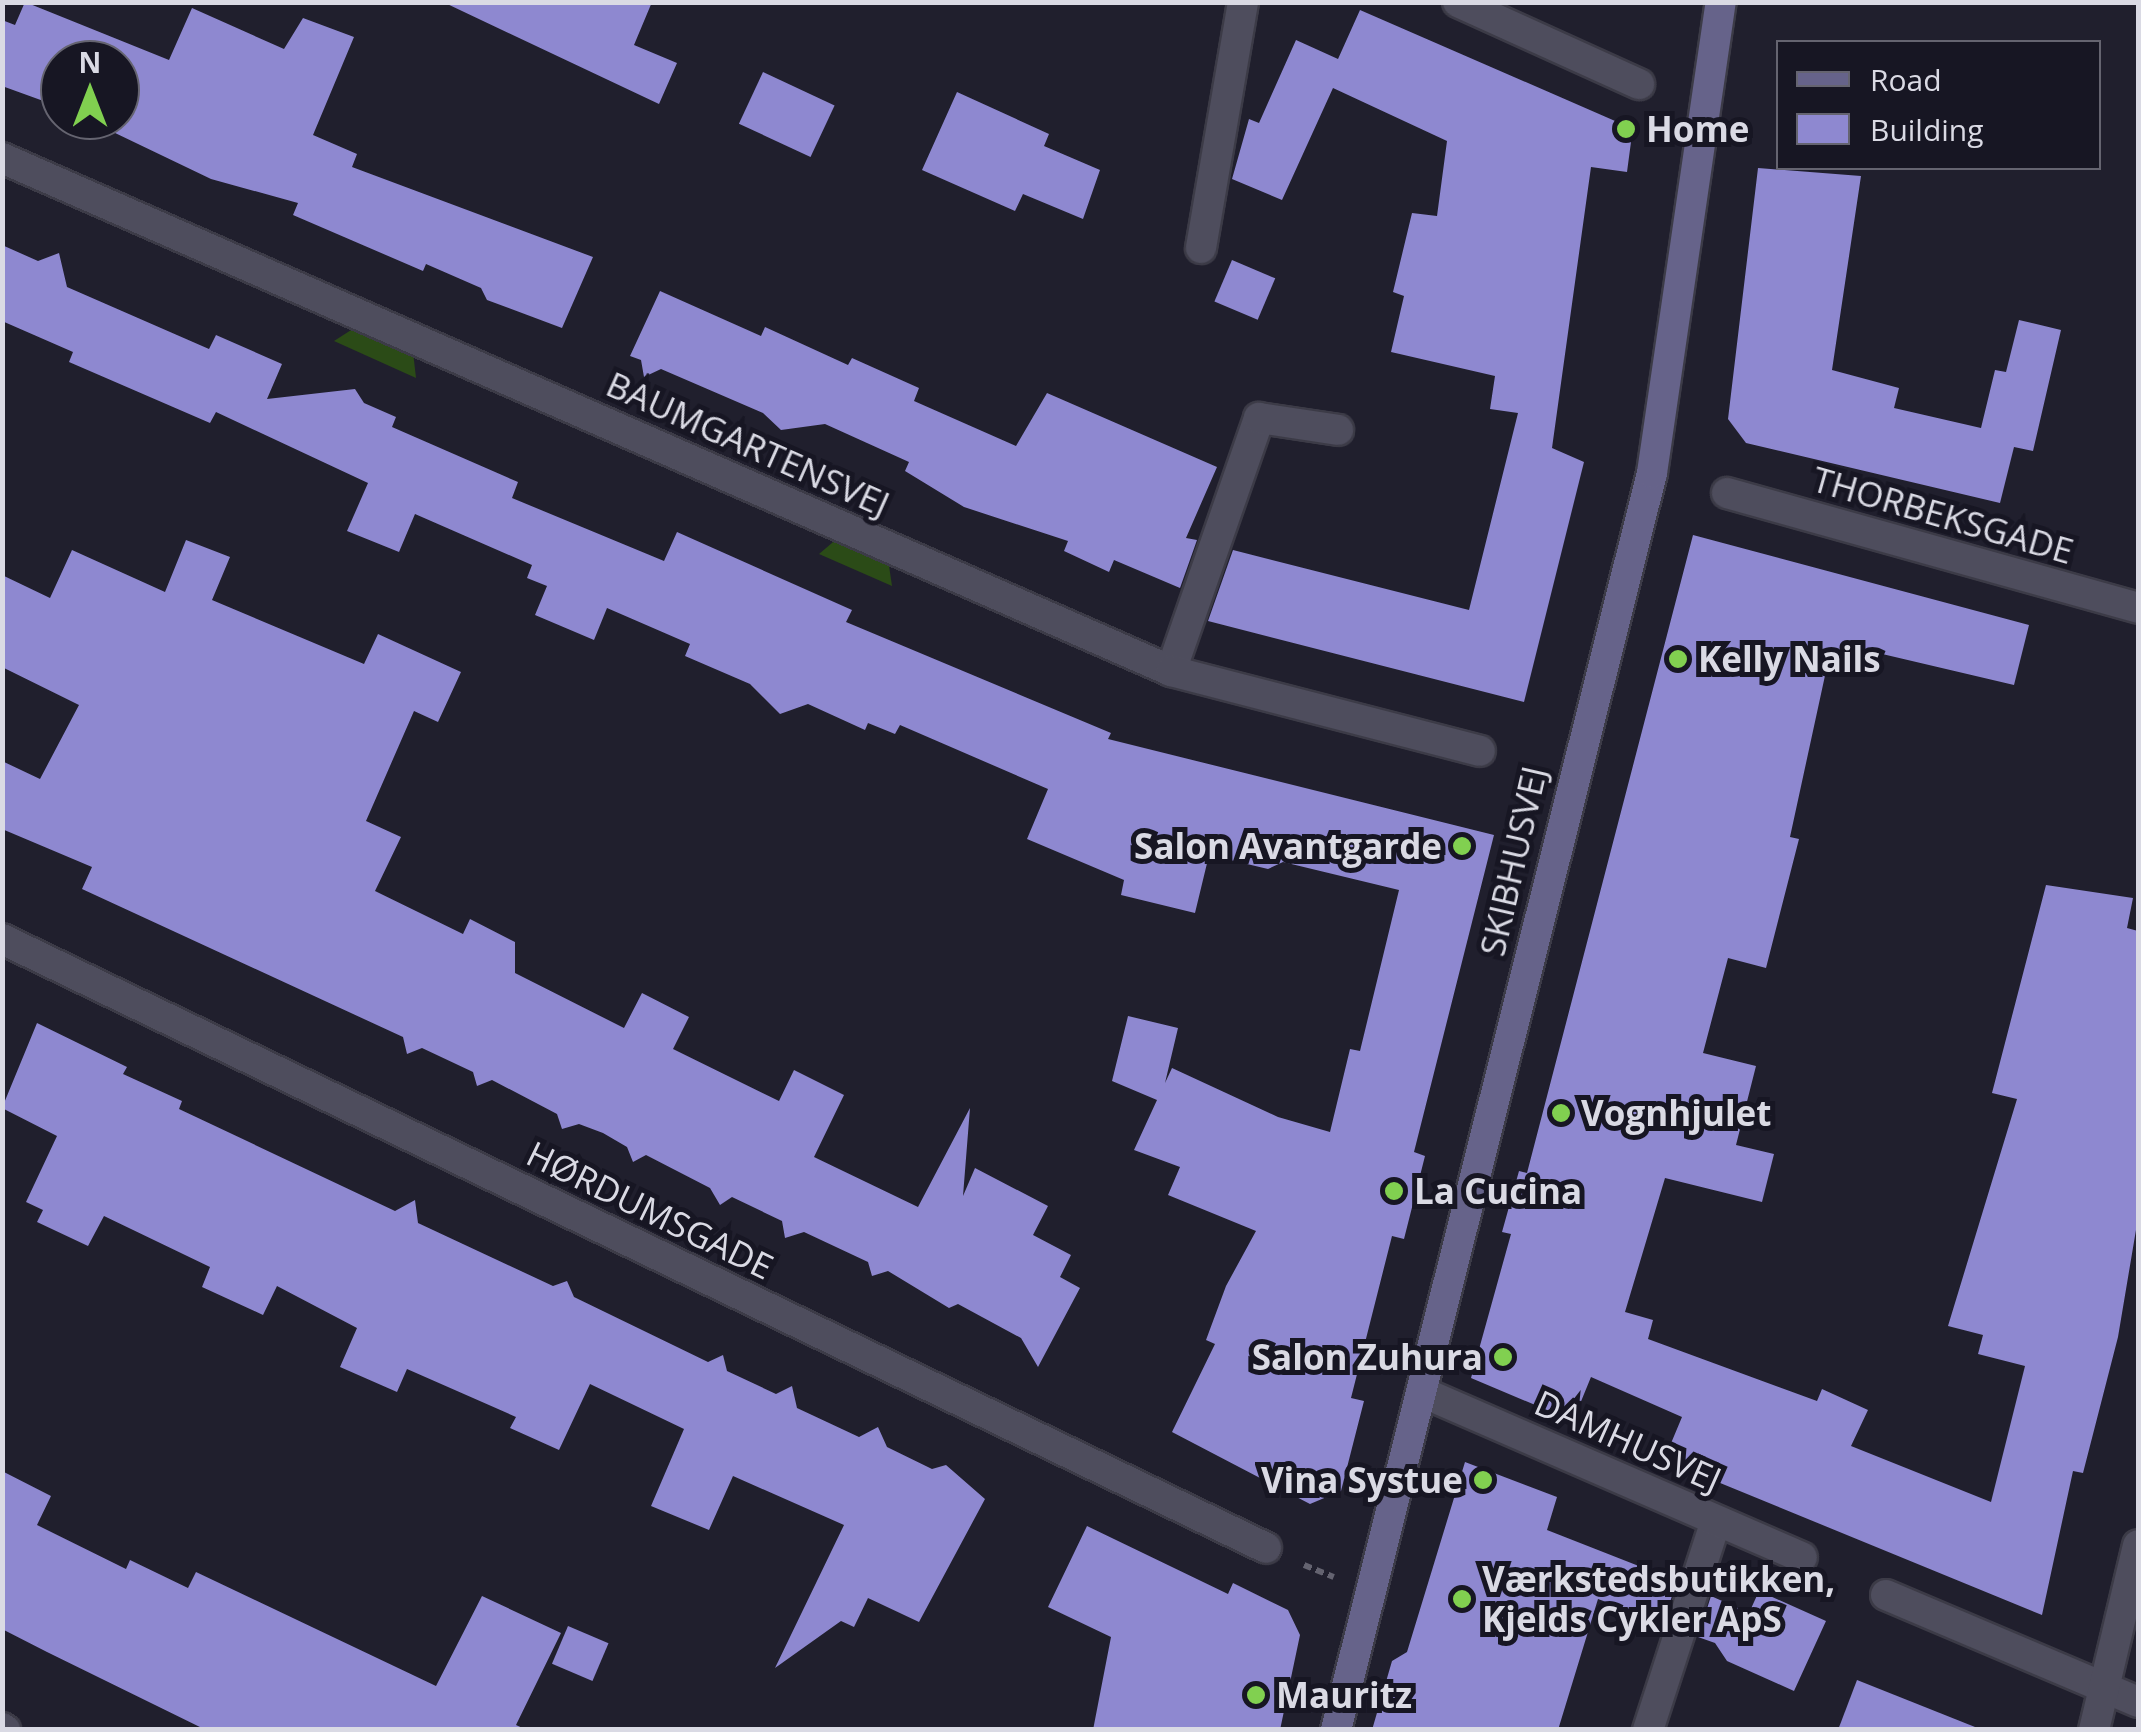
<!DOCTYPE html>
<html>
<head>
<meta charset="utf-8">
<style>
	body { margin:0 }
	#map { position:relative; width:2141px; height:1732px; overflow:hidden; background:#201f2d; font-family:"Open Sans",sans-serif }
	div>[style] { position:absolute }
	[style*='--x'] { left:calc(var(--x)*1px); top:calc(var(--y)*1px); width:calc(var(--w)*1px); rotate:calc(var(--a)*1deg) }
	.green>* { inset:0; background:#2b4b17 }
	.building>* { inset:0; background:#8e88d0; transform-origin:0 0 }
	.path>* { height:6px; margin-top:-3px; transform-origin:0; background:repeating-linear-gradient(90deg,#646370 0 8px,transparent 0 13px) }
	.roads { filter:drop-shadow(2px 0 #3c3b47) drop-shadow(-2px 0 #3c3b47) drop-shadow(0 2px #3c3b47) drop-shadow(0 -2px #3c3b47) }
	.lane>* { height:30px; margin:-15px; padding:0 15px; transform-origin:15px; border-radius:15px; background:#4e4d5d }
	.street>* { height:30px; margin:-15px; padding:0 15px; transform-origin:15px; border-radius:15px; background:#4e4d5d }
	.secondary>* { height:30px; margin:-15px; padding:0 15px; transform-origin:15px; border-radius:15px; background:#66638a }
	.dots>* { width:28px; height:28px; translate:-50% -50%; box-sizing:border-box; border:5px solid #171623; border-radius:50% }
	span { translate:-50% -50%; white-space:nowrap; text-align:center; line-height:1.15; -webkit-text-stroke:10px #171623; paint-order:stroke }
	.poi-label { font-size:35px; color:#dadae4; font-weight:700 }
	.left { translate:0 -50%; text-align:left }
	.right { translate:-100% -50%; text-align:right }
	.street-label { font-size:35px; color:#dadae4 }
	.frame { position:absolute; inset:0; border:5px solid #dadae4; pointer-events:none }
	.legend { position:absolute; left:1776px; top:40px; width:325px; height:130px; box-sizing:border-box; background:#171623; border:2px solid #656470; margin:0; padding:12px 18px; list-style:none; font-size:30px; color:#dadae4 }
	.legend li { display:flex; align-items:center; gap:20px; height:50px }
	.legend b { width:50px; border:2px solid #656470 }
	.north { position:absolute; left:40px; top:40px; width:100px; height:100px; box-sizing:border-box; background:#171623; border:2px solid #656470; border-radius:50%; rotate:0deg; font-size:28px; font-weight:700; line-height:40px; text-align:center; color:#dadae4 }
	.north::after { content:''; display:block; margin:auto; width:35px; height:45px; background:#81d050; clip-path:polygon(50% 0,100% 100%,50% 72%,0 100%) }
</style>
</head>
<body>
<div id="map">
	<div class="green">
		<div style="clip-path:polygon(362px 323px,412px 343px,416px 378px,334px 341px)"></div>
		<div style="clip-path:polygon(839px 537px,888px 559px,892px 586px,819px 554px)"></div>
	</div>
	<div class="building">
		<div style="clip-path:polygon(25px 2px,169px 60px,192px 8px,284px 49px,303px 18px,354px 37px,313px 135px,357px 154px,352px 167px,593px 257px,562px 328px,487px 300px,481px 288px,426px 264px,423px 271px,293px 215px,298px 203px,211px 179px,88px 120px,120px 120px,120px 60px,60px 60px,60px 107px,2px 86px,2px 20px,15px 25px)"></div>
		<div style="clip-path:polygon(443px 2px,652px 2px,634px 45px,677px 63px,659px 104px)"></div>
		<div style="clip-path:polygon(1360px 10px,1622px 124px,1631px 142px,1627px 172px,1591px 167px,1552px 448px,1584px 462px,1524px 702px,1208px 621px,1233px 550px,1469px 610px,1518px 413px,1490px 409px,1495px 376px,1391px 352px,1404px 296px,1393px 292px,1412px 213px,1437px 216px,1447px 141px,1333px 88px,1282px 200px,1232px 179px,1249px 119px,1259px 123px,1296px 40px,1338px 59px)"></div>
		<div style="left:763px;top:72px;width:79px;height:57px;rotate:25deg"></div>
		<div style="clip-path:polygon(957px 92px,1049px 134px,1044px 146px,1100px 170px,1083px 219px,1023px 194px,1015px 211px,922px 170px)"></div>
		<div style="clip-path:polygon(1758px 168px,1861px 176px,1832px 370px,1899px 388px,1894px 408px,1981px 428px,1995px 370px,2006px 372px,2019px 320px,2061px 330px,2033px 451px,2014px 447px,2000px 503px,1746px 443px,1728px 419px)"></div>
		<div style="clip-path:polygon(2px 245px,38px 261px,59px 253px,67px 287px,209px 349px,216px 335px,282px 364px,267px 399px,355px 389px,364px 403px,396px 417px,392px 427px,518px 482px,512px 498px,664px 561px,677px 532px,852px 610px,846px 622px,1111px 733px,1108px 739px,1494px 835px,1414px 1152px,1425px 1156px,1404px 1239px,1392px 1236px,1351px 1398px,1364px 1401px,1341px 1491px,1310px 1504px,1172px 1432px,1215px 1344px,1206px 1340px,1226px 1286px,1256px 1231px,1168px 1195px,1180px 1167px,1134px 1150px,1157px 1100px,1112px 1081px,1128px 1016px,1178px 1028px,1165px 1083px,1172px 1068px,1278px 1117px,1330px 1132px,1350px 1049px,1360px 1051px,1399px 890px,1283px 862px,1268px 869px,1209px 855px,1195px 913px,1121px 895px,1124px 880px,1027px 839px,1048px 789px,900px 725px,895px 734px,868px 723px,865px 730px,808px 704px,780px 714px,750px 684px,685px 656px,690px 644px,607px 608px,594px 640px,535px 615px,547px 586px,527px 578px,532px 565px,415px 514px,399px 552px,347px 531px,368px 483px,216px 412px,210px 423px,69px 362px,73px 352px,2px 321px)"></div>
		<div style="left:1232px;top:260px;width:47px;height:45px;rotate:23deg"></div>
		<div style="clip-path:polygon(660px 291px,761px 336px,765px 327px,848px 365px,852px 358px,919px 388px,914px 401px,1016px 446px,1047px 393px,1217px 467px,1186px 538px,1197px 540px,1180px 588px,1114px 560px,1109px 572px,1064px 551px,1068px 541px,964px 507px,905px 471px,909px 462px,825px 424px,781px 430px,763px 413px,661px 369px,644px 377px,641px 360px,630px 356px)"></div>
		<div style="clip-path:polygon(1693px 535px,2029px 625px,2014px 685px,1844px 645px,1838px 673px,1826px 671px,1790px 837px,1799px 839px,1766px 968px,1728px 958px,1703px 1053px,1756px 1066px,1736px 1145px,1774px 1154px,1762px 1202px,1665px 1178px,1625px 1312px,1653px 1320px,1648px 1339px,1817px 1401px,1822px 1389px,1868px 1410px,1851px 1446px,1991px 1502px,2025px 1366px,1978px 1354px,1983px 1335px,1948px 1326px,2017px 1099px,1992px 1093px,2046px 885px,2133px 898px,2127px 928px,2138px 931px,2138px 1218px,2118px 1337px,2083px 1473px,2073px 1471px,2042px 1615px,1664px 1460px,1682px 1417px,1591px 1377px,1573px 1421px,1471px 1378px,1511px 1234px,1502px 1232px,1519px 1171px,1527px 1173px)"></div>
		<div style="clip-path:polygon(186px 540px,230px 557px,212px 600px,364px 664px,378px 634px,461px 672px,438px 722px,414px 711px,366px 821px,401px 837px,375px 891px,463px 934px,470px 919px,515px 942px,515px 973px,624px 1028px,642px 993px,689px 1017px,673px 1049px,779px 1101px,794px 1070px,844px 1095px,814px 1157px,918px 1207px,970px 1108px,963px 1196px,975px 1168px,1048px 1206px,1033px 1235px,1071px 1255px,1060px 1277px,1080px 1288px,1038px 1367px,1021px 1338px,958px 1304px,949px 1308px,888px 1271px,872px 1276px,868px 1262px,804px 1232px,785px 1238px,782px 1221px,732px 1197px,720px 1205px,710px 1188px,646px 1155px,633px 1162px,627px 1147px,603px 1133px,579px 1124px,562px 1129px,557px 1114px,492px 1080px,477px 1086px,473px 1072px,422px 1048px,407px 1054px,403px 1037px,82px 889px,92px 867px,2px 829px,2px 761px,40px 779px,79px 705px,2px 667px,2px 575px,50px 598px,72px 550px,165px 592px)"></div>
		<div style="clip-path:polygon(37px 1023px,127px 1067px,123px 1074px,182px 1101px,179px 1109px,395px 1211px,415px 1200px,418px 1223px,553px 1286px,567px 1281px,574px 1297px,708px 1362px,723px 1355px,727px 1371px,776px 1394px,792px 1386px,797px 1408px,859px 1437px,878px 1427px,887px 1447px,932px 1469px,946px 1465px,985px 1499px,919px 1622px,868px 1598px,854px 1627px,841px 1621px,775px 1668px,844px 1525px,733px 1476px,709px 1530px,651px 1506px,684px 1429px,590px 1384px,559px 1450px,510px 1428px,516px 1417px,407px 1369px,397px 1392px,340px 1367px,357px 1328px,277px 1286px,263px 1315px,202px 1287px,210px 1267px,104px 1216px,88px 1246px,37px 1222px,43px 1210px,26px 1202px,57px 1136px,2px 1108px)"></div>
		<div style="clip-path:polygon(1465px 1462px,1557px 1497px,1547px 1530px,1677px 1581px,1663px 1623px,1598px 1599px,1558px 1730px,1372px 1730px,1392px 1661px,1407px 1652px)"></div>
		<div style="clip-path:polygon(2px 1471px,51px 1496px,37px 1525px,126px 1569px,130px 1560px,188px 1588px,196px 1572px,436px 1686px,482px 1596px,561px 1633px,516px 1725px,527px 1730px,206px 1730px,47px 1652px,2px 1629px)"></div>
		<div style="clip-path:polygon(1087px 1526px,1228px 1594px,1233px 1583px,1288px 1610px,1300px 1635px,1280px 1730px,1093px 1730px,1111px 1637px,1048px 1607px)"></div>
		<div style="clip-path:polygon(1759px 1591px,1826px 1621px,1794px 1691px,1727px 1661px,1715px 1643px,1698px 1637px,1711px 1596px,1749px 1613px)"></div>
		<div style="left:568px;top:1626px;width:44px;height:41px;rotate:23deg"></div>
		<div style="clip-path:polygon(1857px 1680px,1975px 1727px,1975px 1730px,1838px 1730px)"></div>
	</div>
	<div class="path">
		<div style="--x:1304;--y:1565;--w:32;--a:22"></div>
	</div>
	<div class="roads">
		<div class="lane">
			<div style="--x:1201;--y:248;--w:250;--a:-80.3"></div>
			<div style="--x:1171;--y:671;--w:268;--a:-70.8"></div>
			<div style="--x:1259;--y:418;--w:80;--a:8.6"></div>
			<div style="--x:1648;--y:1730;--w:220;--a:-72"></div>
		</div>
		<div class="street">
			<div style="--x:1458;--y:2;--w:199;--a:24.4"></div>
			<div style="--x:2;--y:158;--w:1277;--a:23.69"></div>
			<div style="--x:1171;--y:671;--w:319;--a:14.5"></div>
			<div style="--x:1727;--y:493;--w:427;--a:15.6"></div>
			<div style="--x:2;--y:939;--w:1403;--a:25.72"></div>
			<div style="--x:1424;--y:1393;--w:412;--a:23.5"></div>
			<div style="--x:1886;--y:1595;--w:274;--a:23"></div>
			<div style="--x:2;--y:1728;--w:4;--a:34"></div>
			<div style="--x:2094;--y:1730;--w:190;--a:-76.6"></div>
		</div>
		<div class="secondary">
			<div style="--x:1336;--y:1730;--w:1296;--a:-75.89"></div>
			<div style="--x:1652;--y:473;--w:476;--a:-81.7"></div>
		</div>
	</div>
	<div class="dots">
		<div style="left:1626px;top:129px;background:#81d050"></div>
		<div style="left:1678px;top:659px;background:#81d050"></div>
		<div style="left:1462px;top:846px;background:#81d050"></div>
		<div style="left:1561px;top:1113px;background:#81d050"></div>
		<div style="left:1394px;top:1191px;background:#81d050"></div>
		<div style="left:1503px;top:1357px;background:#81d050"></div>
		<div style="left:1483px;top:1480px;background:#81d050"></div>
		<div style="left:1462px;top:1599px;background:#81d050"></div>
		<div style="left:1256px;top:1695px;background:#81d050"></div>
	</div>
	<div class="poi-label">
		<span class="left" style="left:1646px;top:129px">Home</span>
		<span class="left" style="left:1698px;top:659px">Kelly Nails</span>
		<span class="right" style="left:1442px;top:846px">Salon Avantgarde</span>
		<span class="left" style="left:1581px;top:1113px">Vognhjulet</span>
		<span class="left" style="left:1414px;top:1191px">La Cucina</span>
		<span class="right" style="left:1483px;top:1357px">Salon Zuhura</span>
		<span class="right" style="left:1463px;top:1480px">Vina Systue</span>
		<span class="left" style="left:1482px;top:1599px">Værkstedsbutikken,<br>Kjelds Cykler ApS</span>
		<span class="left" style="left:1276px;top:1695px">Mauritz</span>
	</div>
	<div class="street-label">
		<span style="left:748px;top:444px;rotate:24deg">BAUMGARTENSVEJ</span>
		<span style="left:1943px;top:515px;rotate:16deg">THORBEKSGADE</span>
		<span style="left:1513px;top:861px;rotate:-77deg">SKIBHUSVEJ</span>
		<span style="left:650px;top:1210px;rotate:26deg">HØRDUMSGADE</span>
		<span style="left:1628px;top:1441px;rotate:24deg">DAMHUSVEJ</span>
	</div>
	<div class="frame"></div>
	<ul class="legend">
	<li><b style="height:12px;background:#66638a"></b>Road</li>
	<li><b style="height:28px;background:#8e88d0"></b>Building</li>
	</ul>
	<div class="north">N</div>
</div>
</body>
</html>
